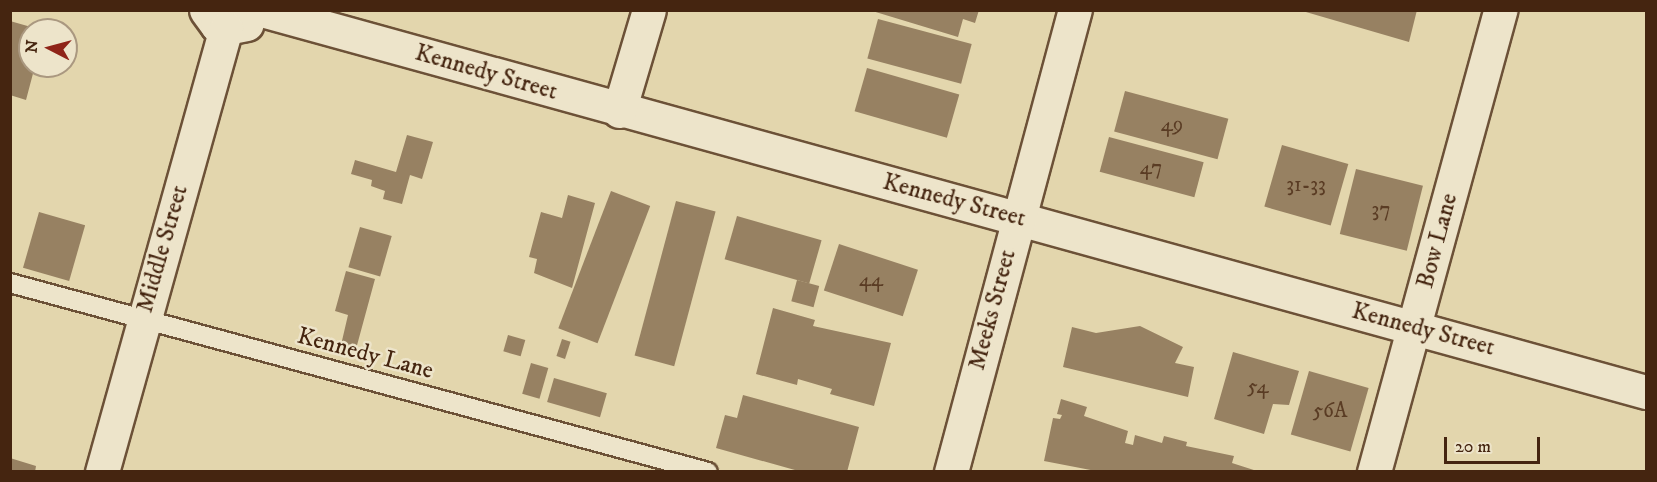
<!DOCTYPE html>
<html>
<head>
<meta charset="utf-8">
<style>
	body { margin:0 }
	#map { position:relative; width:1657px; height:482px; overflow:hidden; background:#e3d6ad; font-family:"IM FELL DW Pica",serif }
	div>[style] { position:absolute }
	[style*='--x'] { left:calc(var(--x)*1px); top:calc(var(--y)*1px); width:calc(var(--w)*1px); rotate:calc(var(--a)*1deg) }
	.building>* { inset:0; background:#978162; transform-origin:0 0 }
	.roads { filter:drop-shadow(2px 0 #6c5137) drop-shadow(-2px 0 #6c5137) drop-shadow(0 2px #6c5137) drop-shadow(0 -2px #6c5137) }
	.service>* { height:18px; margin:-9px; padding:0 9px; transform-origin:9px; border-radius:9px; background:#ede4ca }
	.minor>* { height:33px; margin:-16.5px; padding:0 16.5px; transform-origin:16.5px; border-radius:16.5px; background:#ede4ca }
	span { translate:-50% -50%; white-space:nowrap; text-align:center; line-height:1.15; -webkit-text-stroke:5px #ede4ca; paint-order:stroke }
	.number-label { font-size:21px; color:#5a3c24 }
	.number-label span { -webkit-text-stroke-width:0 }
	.street-label { font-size:24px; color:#452510 }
	.frame { position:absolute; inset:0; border:12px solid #452510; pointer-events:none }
	.north { position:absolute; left:18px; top:18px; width:60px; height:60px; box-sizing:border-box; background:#ede4ca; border:2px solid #aa9880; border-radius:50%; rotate:276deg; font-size:16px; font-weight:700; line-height:24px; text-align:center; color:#452510 }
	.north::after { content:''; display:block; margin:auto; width:21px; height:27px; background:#8f2418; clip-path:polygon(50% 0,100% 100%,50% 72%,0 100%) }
	.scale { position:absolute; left:1444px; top:437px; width:96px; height:27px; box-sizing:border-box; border:3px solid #452510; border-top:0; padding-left:8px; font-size:18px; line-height:21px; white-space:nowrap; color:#452510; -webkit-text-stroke:4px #ede4ca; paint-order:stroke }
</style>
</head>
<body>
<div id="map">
	<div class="building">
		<div style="clip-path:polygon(869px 10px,979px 10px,975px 23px,963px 19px,958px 37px)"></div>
		<div style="clip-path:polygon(1299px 10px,1417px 10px,1409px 42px)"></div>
		<div style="left:878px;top:19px;width:97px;height:41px;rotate:15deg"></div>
		<div style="clip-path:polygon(10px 21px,38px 29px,30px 30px,30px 66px,35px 66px,26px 100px,10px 95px)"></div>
		<div style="left:867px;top:68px;width:96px;height:45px;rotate:16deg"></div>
		<div style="left:1125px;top:91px;width:107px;height:42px;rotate:15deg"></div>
		<div style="clip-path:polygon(407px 135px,433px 142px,422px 179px,410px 175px,402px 204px,383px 199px,385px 191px,371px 186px,372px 180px,351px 174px,355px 160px,396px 172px)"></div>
		<div style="left:1109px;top:137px;width:98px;height:36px;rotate:15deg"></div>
		<div style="left:1282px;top:145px;width:69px;height:64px;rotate:16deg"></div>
		<div style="left:1356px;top:169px;width:69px;height:67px;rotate:14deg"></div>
		<div style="left:611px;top:191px;width:42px;height:147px;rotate:21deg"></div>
		<div style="clip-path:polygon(568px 195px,595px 203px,572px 288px,534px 273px,537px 259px,529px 257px,541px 212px,562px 218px)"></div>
		<div style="left:676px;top:201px;width:41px;height:160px;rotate:15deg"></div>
		<div style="left:39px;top:212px;width:48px;height:58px;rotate:16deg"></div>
		<div style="left:737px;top:216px;width:88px;height:45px;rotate:16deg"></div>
		<div style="left:360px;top:227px;width:33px;height:42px;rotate:16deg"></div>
		<div style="left:839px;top:244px;width:83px;height:49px;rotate:18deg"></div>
		<div style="clip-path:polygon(346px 271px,375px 279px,356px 349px,341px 345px,348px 315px,335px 311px)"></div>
		<div style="left:797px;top:280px;width:23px;height:22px;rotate:15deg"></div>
		<div style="clip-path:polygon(773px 308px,815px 320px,813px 326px,891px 343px,874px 406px,830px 394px,832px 389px,798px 379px,797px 385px,756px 374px)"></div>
		<div style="clip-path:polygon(1140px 326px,1183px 347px,1175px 363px,1194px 367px,1188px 397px,1063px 367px,1072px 327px,1096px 333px)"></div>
		<div style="left:508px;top:335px;width:18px;height:17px;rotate:16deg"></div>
		<div style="left:562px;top:339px;width:9px;height:18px;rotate:18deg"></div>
		<div style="clip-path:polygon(1233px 352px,1299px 371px,1289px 405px,1273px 404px,1264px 434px,1214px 419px)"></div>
		<div style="left:531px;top:363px;width:18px;height:32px;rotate:16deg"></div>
		<div style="left:1309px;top:371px;width:62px;height:66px;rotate:16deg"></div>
		<div style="left:554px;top:378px;width:55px;height:25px;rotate:16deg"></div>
		<div style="clip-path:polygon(743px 395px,859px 427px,847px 472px,802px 472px,716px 448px,725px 415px,737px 418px)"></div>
		<div style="clip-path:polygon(1061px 399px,1087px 407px,1084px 416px,1128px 431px,1125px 443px,1133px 445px,1135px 435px,1162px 443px,1164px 436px,1187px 442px,1186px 446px,1234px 456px,1232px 463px,1260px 472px,1101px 472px,1044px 461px,1053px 418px,1060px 419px,1062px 415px,1057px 414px)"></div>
		<div style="clip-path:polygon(10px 458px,36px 466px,35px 472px,10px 472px)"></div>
	</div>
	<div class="roads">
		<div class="service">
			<div style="--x:10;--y:283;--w:723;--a:15.15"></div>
		</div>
		<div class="minor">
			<div style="--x:206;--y:10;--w:19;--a:54"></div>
			<div style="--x:217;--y:25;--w:9;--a:18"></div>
			<div style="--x:226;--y:28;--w:21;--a:-11"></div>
			<div style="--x:262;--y:10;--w:1436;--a:15.43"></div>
			<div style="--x:619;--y:111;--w:105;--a:-73.5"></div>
			<div style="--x:102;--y:472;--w:461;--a:-74.4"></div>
			<div style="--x:951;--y:472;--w:478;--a:-75"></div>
			<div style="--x:1374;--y:472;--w:479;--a:-74.7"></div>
		</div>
	</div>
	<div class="number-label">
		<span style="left:1172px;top:125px">49</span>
		<span style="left:1151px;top:168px">47</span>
		<span style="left:1306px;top:185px">31-33</span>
		<span style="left:1381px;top:210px">37</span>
		<span style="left:871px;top:280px">44</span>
		<span style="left:1258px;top:387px">54</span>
		<span style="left:1330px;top:411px">56A</span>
	</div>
	<div class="street-label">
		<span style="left:486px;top:73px;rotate:16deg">Kennedy Street</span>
		<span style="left:954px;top:201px;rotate:15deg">Kennedy Street</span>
		<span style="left:1438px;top:241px;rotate:-75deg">Bow Lane</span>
		<span style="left:163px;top:249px;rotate:-74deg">Middle Street</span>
		<span style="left:993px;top:310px;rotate:-75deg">Meeks Street</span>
		<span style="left:1423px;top:330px;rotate:15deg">Kennedy Street</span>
		<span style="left:365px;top:354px;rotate:15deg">Kennedy Lane</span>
	</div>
	<div class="frame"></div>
	<div class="north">N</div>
	<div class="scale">20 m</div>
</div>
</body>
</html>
